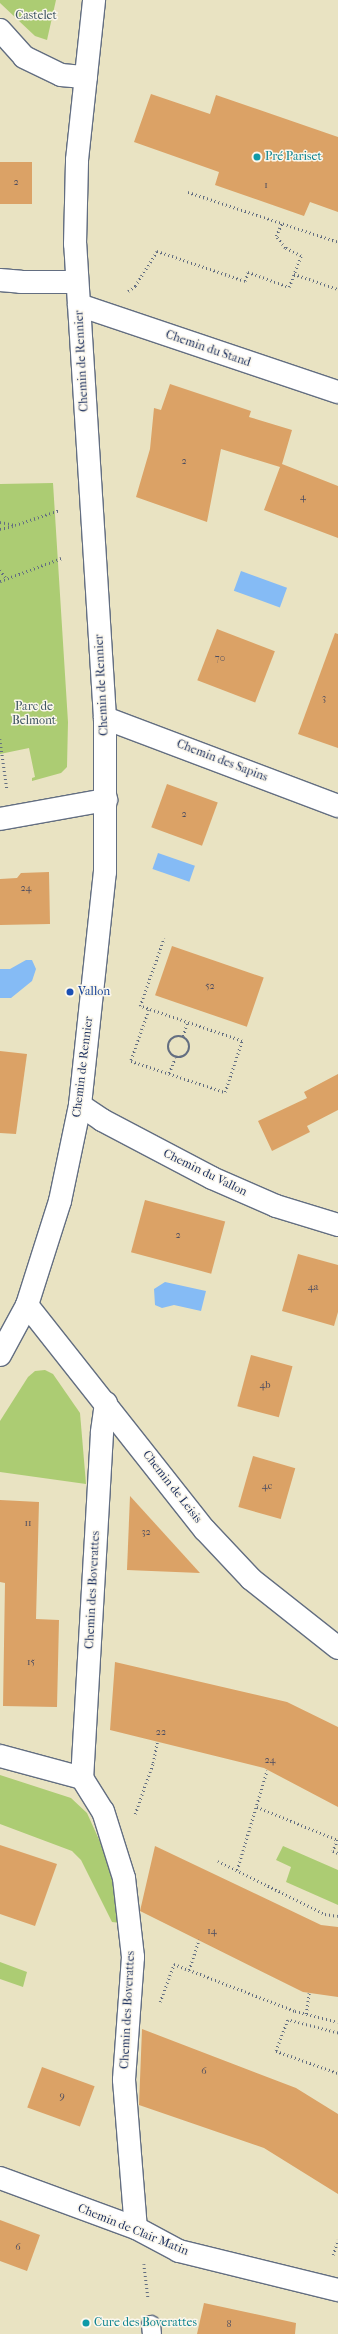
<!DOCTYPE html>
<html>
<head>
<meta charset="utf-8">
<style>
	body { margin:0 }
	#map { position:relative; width:338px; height:2334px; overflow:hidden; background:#e9e3c2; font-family:"IM FELL French Canon",serif }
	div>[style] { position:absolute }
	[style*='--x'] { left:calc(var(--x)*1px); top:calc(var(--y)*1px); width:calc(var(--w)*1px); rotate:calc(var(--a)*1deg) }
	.green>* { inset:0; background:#accc73 }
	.water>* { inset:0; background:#85bbf5; transform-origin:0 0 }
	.building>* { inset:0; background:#dba266; transform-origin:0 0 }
	.path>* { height:2.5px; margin-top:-1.25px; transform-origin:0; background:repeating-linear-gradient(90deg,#636e81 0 1px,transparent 0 4px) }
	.path>.ring { margin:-1.25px; padding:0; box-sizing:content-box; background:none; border:2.5px solid #636e81; border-radius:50% }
	.roads { filter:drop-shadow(1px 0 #636e81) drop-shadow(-1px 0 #636e81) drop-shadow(0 1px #636e81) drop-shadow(0 -1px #636e81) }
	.lane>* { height:18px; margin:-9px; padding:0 9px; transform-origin:9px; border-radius:9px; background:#fff }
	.street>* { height:22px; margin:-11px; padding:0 11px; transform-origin:11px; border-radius:11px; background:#fff }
	.secondary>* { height:22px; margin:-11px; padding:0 11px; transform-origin:11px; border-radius:11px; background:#fff }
	.dots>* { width:11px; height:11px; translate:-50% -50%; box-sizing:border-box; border:2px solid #fbf7ec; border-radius:50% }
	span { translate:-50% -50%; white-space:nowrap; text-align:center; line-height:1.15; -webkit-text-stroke:3px #fbf7ec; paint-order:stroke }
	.number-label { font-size:10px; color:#4b4c60 }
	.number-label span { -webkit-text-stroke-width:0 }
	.park-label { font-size:12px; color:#3f5663 }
	.culture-label { font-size:12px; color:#0d838f }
	.left { translate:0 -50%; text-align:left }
	.street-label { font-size:12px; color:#1b2f5e }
	.transit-label { font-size:12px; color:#164399 }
</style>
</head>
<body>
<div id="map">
	<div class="green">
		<div style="clip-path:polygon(0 0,56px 0,47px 40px,35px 36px,0 3px)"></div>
		<div style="clip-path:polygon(53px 483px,68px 722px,67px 767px,61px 773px,32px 781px,32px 778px,35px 777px,29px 748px,0 754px,0 484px)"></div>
		<div style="clip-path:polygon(45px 1370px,53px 1374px,80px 1413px,86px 1484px,0 1472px,0 1421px,28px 1377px,35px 1371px)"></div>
		<div style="clip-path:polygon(0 1775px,71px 1798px,87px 1813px,110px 1864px,121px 1923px,112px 1922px,81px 1860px,72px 1851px,0 1824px)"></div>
		<div style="clip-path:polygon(283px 1846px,338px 1870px,338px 1905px,286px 1882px,291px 1867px,276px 1860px)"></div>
		<div style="clip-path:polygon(0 1962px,27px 1972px,23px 1987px,0 1979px)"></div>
	</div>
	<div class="water">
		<div style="left:241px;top:571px;width:49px;height:21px;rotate:20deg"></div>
		<div style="left:158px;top:853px;width:39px;height:17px;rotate:19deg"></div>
		<div style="clip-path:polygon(26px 960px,32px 960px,36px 969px,32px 981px,11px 998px,0 998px,0 969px,10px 969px)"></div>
		<div style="clip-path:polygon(165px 1282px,206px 1291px,201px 1311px,174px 1305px,162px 1308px,155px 1305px,154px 1289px)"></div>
	</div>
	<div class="building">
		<div style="clip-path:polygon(151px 94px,210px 114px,216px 95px,338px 137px,338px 212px,310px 202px,304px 216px,215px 185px,219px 172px,134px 142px)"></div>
		<div style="left:0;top:162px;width:32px;height:42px"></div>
		<div style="clip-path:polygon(170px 384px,251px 411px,249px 417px,292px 430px,282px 464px,338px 486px,338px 538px,264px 510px,280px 467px,221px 449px,207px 522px,136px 497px,150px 449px,154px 408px,161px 410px)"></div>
		<div style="left:217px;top:629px;width:62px;height:55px;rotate:21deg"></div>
		<div style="clip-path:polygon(335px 633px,338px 634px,338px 748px,298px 734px)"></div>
		<div style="left:167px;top:784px;width:54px;height:46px;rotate:20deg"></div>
		<div style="clip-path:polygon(49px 872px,50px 924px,0 925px,0 879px,17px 878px,21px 873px)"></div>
		<div style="left:172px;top:946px;width:97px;height:52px;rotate:19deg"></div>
		<div style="clip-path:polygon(0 1051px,27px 1054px,16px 1134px,0 1133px)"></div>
		<div style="clip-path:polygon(338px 1074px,338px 1110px,307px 1126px,310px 1132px,272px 1151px,258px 1121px,307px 1098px,304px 1092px)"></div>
		<div style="left:145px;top:1200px;width:83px;height:54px;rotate:15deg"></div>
		<div style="clip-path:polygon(298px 1254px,338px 1265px,338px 1312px,334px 1326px,282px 1311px)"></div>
		<div style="left:251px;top:1355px;width:43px;height:53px;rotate:15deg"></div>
		<div style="left:253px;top:1456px;width:44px;height:53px;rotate:16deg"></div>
		<div style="clip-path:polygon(130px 1496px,200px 1573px,127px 1570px)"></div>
		<div style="clip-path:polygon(0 1500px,39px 1502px,36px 1619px,59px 1620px,57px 1707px,3px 1706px,5px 1583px,0 1582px)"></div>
		<div style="clip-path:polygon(115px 1662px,287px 1702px,338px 1727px,338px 1807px,264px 1768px,110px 1730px)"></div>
		<div style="clip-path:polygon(0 1845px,57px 1864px,35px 1926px,0 1914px)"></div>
		<div style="clip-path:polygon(155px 1846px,321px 1925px,338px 1927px,338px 1997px,303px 1992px,140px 1911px)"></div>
		<div style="clip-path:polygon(142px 2029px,296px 2088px,338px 2114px,338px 2194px,264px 2148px,139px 2105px)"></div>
		<div style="left:42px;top:2067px;width:56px;height:43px;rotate:20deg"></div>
		<div style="clip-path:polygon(0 2220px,40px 2235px,27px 2271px,0 2261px)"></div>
		<div style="clip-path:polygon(204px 2303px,296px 2323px,295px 2334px,197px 2334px)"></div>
	</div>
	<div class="path">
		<div style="--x:188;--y:192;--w:158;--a:18.4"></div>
		<div style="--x:294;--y:274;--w:46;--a:18.8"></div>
		<div style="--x:128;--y:291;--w:9;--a:-36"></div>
		<div style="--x:135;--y:286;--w:41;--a:-57.8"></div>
		<div style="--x:157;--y:251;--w:93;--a:18.8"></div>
		<div style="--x:245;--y:281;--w:9;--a:-72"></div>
		<div style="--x:248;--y:272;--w:44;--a:20.1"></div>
		<div style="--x:289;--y:287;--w:33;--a:-69"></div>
		<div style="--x:301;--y:256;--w:18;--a:-153"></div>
		<div style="--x:285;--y:248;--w:15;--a:-127"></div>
		<div style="--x:276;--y:236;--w:14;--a:-65"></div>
		<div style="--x:0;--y:522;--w:15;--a:11"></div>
		<div style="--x:15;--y:525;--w:47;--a:-18.4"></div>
		<div style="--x:0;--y:529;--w:13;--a:-13"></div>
		<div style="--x:0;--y:570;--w:10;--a:53"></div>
		<div style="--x:0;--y:581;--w:66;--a:-20.4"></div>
		<div style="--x:0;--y:739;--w:50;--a:82"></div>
		<div style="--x:149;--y:1010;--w:54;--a:109.4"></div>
		<div style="--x:131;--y:1061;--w:99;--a:18.3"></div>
		<div style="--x:225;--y:1092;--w:54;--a:-71.6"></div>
		<div style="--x:242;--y:1041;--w:108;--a:-161.1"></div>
		<div style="--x:140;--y:1006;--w:72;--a:-70.6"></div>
		<div class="ring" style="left:168px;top:1036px;width:19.5px;height:19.5px"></div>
		<div style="--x:183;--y:1036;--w:14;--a:-73"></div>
		<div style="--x:169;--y:1073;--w:16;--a:-68"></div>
		<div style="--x:257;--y:1807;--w:87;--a:22.2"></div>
		<div style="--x:135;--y:1814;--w:54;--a:-70.6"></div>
		<div style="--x:153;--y:1763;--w:21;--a:-79"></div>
		<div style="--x:338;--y:1840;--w:12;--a:114"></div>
		<div style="--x:333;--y:1851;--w:5;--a:22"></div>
		<div style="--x:218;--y:1861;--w:119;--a:26.4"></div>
		<div style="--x:325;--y:1914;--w:13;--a:9"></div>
		<div style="--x:237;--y:1870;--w:104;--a:-73.3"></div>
		<div style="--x:189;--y:1970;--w:32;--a:-72"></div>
		<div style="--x:160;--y:2002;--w:40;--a:-69.8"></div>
		<div style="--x:174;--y:1964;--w:130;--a:21.2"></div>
		<div style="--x:295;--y:2011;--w:44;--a:14.3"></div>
		<div style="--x:306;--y:2014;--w:21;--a:-82"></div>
		<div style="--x:338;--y:2033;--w:52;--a:-165.4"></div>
		<div style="--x:288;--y:2020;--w:33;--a:111"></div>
		<div style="--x:276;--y:2051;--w:66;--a:19.5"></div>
		<div style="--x:333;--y:2255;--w:16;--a:-72"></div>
		<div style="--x:144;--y:2264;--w:35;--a:83"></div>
	</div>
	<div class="roads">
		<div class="lane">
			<div style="--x:151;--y:2325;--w:9;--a:84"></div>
		</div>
		<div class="street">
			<div style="--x:0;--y:30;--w:36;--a:48"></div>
			<div style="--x:24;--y:57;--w:41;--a:25.9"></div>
			<div style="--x:61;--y:75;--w:25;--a:5"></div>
			<div style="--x:0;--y:280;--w:21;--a:5"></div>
			<div style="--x:21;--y:282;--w:56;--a:0"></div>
			<div style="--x:79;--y:305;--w:273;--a:18.6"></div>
			<div style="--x:105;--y:718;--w:249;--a:20.7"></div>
			<div style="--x:0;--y:819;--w:108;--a:-10.2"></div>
			<div style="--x:80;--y:1105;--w:27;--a:34"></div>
			<div style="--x:102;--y:1120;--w:124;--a:27.8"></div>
			<div style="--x:212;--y:1178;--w:70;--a:23.6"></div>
			<div style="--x:276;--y:1206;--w:65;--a:17"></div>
			<div style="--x:27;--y:1305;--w:287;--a:51.7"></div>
			<div style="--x:205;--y:1530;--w:67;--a:46.8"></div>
			<div style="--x:251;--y:1579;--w:111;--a:38.4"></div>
			<div style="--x:106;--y:1403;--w:30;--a:98"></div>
			<div style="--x:102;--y:1433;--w:346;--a:93.3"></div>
			<div style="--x:82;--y:1778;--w:39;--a:58"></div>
			<div style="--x:103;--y:1811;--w:70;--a:72.6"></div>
			<div style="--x:124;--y:1878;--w:80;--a:83.5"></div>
			<div style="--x:133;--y:1957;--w:123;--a:94.2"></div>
			<div style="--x:124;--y:2080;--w:148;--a:85.4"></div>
			<div style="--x:0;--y:1756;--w:85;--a:15"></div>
			<div style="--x:0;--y:2178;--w:145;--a:20.2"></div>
			<div style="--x:136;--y:2228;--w:49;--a:28.1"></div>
			<div style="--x:179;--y:2251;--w:164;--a:13.8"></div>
		</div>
		<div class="secondary">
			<div style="--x:0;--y:1355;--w:57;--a:-61.6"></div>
			<div style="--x:27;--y:1305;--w:109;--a:-72.4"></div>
			<div style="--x:60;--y:1201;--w:98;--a:-78.2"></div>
			<div style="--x:80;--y:1105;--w:234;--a:-83.9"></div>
			<div style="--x:105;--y:872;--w:154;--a:-90"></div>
			<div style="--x:105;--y:718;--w:475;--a:-93.6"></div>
			<div style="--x:75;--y:244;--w:84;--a:-88.6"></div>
			<div style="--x:77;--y:160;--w:161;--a:-83.9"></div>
		</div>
	</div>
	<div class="dots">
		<div style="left:257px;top:157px;background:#0f9aa8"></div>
		<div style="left:70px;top:992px;background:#1a4fb4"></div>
		<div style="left:86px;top:2323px;background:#0f9aa8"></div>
	</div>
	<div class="number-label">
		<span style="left:16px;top:183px">2</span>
		<span style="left:266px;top:186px">1</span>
		<span style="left:184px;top:462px">2</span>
		<span style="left:303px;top:498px">4</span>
		<span style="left:220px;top:659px">70</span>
		<span style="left:324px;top:699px">3</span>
		<span style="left:184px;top:815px">2</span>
		<span style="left:26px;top:889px">24</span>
		<span style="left:210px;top:987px">52</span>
		<span style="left:178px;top:1236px">2</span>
		<span style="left:313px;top:1288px">4a</span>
		<span style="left:265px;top:1386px">4b</span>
		<span style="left:267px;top:1487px">4c</span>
		<span style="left:28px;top:1524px">11</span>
		<span style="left:146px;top:1533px">32</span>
		<span style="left:31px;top:1663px">15</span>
		<span style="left:161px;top:1733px">22</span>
		<span style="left:270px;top:1761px">24</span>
		<span style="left:212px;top:1932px">14</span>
		<span style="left:204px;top:2072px">6</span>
		<span style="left:62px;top:2097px">9</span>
		<span style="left:18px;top:2248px">6</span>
		<span style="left:229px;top:2325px">8</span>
	</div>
	<div class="park-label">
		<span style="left:36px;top:16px">Castelet</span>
		<span style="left:34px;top:714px">Parc de<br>Belmont</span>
	</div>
	<div class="culture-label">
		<span class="left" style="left:265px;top:157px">Pré Pariset</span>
		<span class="left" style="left:94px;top:2323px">Cure des Boverattes</span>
	</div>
	<div class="street-label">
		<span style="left:208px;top:349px;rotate:19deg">Chemin du Stand</span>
		<span style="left:82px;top:361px;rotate:-93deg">Chemin de Rennier</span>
		<span style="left:102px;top:685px;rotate:-93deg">Chemin de Rennier</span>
		<span style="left:222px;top:761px;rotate:21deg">Chemin des Sapins</span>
		<span style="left:83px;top:1067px;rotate:-83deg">Chemin de Rennier</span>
		<span style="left:205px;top:1173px;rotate:26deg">Chemin du Vallon</span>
		<span style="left:172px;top:1487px;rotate:52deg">Chemin de Leisis</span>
		<span style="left:93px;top:1590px;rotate:-87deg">Chemin des Boverattes</span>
		<span style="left:128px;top:2010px;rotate:-87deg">Chemin des Boverattes</span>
		<span style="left:133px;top:2230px;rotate:22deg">Chemin de Clair Matin</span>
	</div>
	<div class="transit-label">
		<span class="left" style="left:78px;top:992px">Vallon</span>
	</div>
</div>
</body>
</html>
